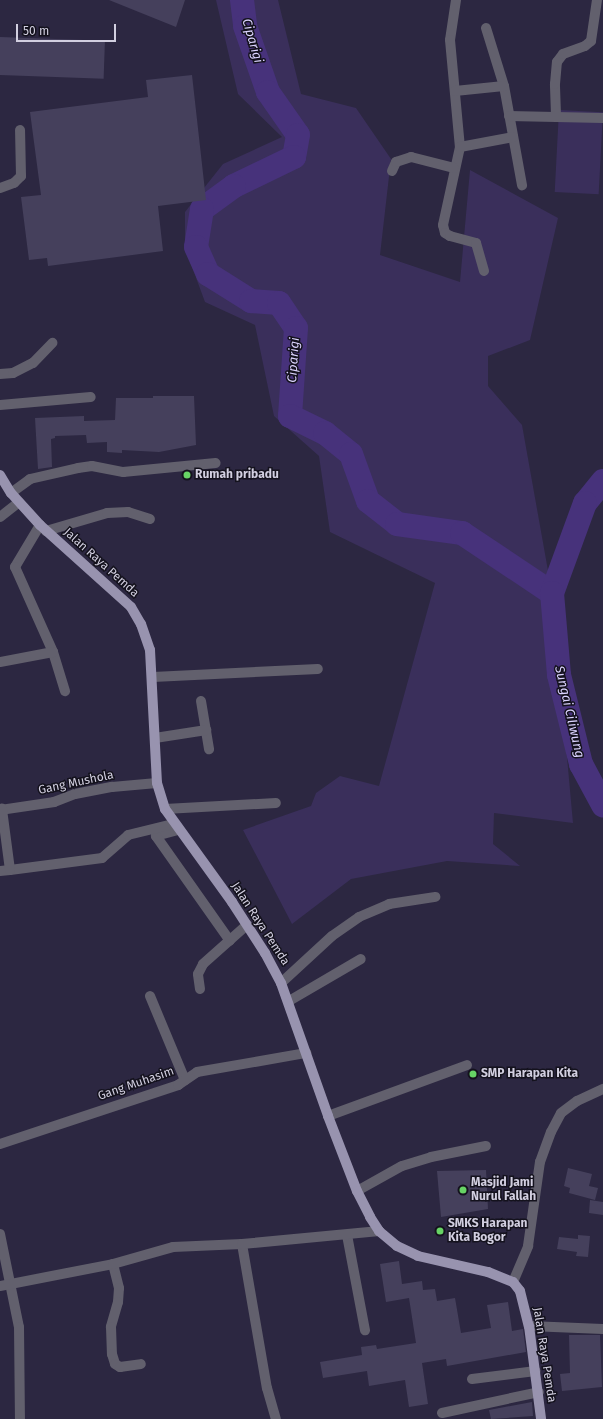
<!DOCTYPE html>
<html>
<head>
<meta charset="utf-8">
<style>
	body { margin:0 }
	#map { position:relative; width:603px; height:1419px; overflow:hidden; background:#2c2741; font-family:"Fira Sans",sans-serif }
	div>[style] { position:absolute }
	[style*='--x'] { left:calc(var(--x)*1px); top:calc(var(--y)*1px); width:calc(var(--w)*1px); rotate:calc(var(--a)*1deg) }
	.green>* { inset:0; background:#3a2f5b; transform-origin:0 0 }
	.river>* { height:24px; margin:-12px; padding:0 12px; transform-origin:12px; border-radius:12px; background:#47327b }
	.building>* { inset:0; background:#45405c; transform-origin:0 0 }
	.minor>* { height:10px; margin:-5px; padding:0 5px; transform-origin:5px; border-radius:5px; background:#62606d }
	.major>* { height:10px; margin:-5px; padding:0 5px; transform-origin:5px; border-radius:5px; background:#9893af }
	.dots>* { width:11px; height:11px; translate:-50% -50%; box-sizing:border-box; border:2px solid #14121d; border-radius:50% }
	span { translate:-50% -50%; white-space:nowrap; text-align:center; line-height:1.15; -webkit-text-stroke:3px #14121d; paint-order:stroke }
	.poi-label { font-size:12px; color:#d2cfe0; font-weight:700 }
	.left { translate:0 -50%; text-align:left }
	.street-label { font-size:12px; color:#d2cfe0 }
	.water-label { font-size:13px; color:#dbd3fe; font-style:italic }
	.scale { position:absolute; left:16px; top:24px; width:100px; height:18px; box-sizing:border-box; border:2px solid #d2cfe0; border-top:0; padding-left:5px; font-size:12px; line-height:14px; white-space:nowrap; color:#d2cfe0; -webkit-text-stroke:3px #14121d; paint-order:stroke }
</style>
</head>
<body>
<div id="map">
	<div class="green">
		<div style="clip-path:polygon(216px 0,278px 0,301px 94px,356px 108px,391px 159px,380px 255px,460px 282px,470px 170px,558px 218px,530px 340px,488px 356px,488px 386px,522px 425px,552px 593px,573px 823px,494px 813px,493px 844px,520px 866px,447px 861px,351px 879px,292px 924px,243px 830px,311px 806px,316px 793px,340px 776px,379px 786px,435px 583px,330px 532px,319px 456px,274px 416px,255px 325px,205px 302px,185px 248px,185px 212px,223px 164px,282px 137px,238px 94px)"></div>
		<div style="left:559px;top:110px;width:44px;height:82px;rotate:3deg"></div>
	</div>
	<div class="river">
		<div style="--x:242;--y:0;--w:26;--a:83"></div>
		<div style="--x:245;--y:26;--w:70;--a:70.8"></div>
		<div style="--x:268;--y:92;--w:52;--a:55.1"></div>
		<div style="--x:298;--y:135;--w:22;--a:100"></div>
		<div style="--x:294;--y:157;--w:67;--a:154.2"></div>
		<div style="--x:234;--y:186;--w:39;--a:144"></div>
		<div style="--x:202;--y:209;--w:38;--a:99"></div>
		<div style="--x:196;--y:247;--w:30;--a:66"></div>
		<div style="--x:208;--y:274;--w:51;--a:32.1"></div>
		<div style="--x:251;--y:301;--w:28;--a:4"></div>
		<div style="--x:279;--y:303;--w:30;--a:56"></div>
		<div style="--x:296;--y:328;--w:88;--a:93.9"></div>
		<div style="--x:290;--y:416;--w:39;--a:26"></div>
		<div style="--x:325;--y:433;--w:33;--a:39"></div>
		<div style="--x:351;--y:454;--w:50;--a:70.1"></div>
		<div style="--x:368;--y:501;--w:37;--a:38"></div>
		<div style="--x:397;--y:524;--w:66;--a:7.9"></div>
		<div style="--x:462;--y:533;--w:108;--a:33.7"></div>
		<div style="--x:603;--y:481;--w:28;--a:129"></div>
		<div style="--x:585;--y:503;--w:96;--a:110.1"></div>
		<div style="--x:552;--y:593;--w:82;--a:85.1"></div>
		<div style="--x:559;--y:675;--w:92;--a:76.1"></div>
		<div style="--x:581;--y:764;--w:47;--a:61.8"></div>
	</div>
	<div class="building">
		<div style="clip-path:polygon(109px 0,185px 0,176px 27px)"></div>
		<div style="left:0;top:37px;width:105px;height:38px;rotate:2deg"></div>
		<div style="clip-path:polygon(192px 75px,206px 200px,158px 206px,163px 251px,48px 266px,47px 258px,29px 260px,21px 197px,41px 195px,30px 112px,148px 97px,146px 80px)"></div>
		<div style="clip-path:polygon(153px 396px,194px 396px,196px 445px,159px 452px,122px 450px,122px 453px,107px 452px,107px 442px,87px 443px,86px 435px,55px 436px,55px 438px,51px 439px,52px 467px,38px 469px,35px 418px,84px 416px,84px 421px,115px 420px,116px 398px,153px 398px)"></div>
		<div style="clip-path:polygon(568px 1168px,592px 1174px,589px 1186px,598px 1188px,595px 1200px,569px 1193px,570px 1188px,564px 1186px)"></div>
		<div style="clip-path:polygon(486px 1170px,488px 1209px,441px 1217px,437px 1171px)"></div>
		<div style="clip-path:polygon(590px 1200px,603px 1202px,603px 1215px,589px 1213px)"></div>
		<div style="clip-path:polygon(578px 1235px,590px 1236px,588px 1257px,576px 1256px,577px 1252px,557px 1249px,559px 1237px,578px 1239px)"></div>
		<div style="clip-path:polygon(399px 1261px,402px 1284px,422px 1281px,423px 1290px,435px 1289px,437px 1301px,455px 1298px,461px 1333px,491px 1328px,487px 1305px,508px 1302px,512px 1331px,523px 1329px,526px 1352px,447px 1366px,446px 1359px,422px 1363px,428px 1404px,409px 1407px,405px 1380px,369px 1386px,367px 1371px,323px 1378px,320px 1362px,362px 1355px,361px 1347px,376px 1345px,377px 1349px,416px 1343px,409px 1298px,386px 1302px,380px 1264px)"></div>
		<div style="clip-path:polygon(569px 1335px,600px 1335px,602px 1387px,562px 1391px,560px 1374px,570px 1373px)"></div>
		<div style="clip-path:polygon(532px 1402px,533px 1416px,491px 1419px,489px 1410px)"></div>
	</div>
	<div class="minor">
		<div style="--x:456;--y:0;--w:40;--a:98.5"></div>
		<div style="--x:450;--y:40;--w:107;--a:84.7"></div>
		<div style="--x:460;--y:147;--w:80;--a:102.3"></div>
		<div style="--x:443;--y:225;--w:8;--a:76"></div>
		<div style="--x:445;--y:233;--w:6;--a:31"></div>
		<div style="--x:450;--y:236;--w:27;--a:15"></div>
		<div style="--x:476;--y:243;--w:29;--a:74"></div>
		<div style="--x:486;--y:28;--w:61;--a:72.8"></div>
		<div style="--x:504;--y:86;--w:101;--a:79.7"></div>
		<div style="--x:455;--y:91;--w:49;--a:-5.8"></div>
		<div style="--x:556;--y:115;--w:31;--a:-92"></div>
		<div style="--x:555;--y:84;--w:22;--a:-85"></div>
		<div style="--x:557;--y:62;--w:10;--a:-53"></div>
		<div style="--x:563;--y:54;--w:23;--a:-20"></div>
		<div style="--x:585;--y:46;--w:8;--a:-40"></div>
		<div style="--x:591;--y:41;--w:41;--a:-81.7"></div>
		<div style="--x:509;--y:116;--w:94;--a:1.2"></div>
		<div style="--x:460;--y:147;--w:54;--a:-10.7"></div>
		<div style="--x:392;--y:171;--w:10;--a:-66"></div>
		<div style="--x:396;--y:162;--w:16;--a:-18"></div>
		<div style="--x:411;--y:157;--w:44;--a:14.3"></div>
		<div style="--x:0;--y:188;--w:15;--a:-20"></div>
		<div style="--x:14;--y:183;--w:10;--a:-45"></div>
		<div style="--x:21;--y:176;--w:46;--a:-91.2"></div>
		<div style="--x:0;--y:374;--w:13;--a:-4"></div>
		<div style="--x:13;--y:373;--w:22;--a:-27"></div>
		<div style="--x:33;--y:363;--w:28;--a:-46"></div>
		<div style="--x:0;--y:405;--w:91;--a:-5"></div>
		<div style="--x:11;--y:493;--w:24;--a:-36"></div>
		<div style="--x:30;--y:479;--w:49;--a:-12.9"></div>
		<div style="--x:78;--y:468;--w:14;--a:-8"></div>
		<div style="--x:92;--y:466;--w:32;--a:11"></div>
		<div style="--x:123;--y:472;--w:93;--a:-5.5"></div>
		<div style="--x:0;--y:517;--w:24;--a:-38"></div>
		<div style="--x:40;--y:525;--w:49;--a:120.8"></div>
		<div style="--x:15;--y:567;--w:93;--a:65.9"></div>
		<div style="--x:53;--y:652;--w:41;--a:72.9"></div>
		<div style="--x:46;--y:531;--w:64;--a:-16.4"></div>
		<div style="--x:107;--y:513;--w:21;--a:-3"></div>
		<div style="--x:128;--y:512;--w:23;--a:18"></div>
		<div style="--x:0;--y:662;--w:54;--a:-10.7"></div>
		<div style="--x:153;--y:677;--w:165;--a:-2.8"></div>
		<div style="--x:201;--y:701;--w:49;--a:80.5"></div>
		<div style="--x:155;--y:738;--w:52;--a:-8.9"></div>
		<div style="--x:165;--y:809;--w:111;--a:-3.1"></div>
		<div style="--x:0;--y:810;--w:55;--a:-8.4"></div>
		<div style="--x:54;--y:802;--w:22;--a:-21"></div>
		<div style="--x:75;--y:794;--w:38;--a:-11"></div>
		<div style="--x:112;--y:787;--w:45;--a:-5.1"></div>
		<div style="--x:178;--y:830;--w:23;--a:165"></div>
		<div style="--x:156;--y:836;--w:128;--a:54.8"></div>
		<div style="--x:10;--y:870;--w:93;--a:-7.4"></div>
		<div style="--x:102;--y:858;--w:35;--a:-41"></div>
		<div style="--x:128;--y:835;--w:46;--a:-13.7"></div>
		<div style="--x:0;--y:871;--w:10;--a:-6"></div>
		<div style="--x:10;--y:870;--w:62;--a:-97.5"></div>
		<div style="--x:281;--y:983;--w:69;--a:-42.7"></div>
		<div style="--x:332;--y:936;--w:33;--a:-35"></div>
		<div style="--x:359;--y:917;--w:33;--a:-23"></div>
		<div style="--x:389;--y:904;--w:47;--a:-8.7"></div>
		<div style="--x:200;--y:989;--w:15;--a:-98"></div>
		<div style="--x:198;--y:974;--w:11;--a:-63"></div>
		<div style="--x:203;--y:964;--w:59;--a:-41.6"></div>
		<div style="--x:150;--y:996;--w:91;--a:67.4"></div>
		<div style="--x:289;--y:1001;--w:83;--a:-30.3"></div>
		<div style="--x:328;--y:1116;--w:148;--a:-20.1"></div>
		<div style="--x:0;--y:1144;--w:188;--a:-18.3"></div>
		<div style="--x:178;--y:1085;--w:23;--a:-34"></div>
		<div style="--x:197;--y:1072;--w:111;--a:-9.9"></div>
		<div style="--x:357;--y:1191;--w:51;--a:-29.1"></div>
		<div style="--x:402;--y:1166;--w:30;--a:-17"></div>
		<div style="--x:431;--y:1157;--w:56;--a:-11.3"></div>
		<div style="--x:0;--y:1234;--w:95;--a:78.5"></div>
		<div style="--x:19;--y:1327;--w:92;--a:89.4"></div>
		<div style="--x:347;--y:1235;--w:97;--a:79.3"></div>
		<div style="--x:242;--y:1244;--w:146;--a:80.2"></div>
		<div style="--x:267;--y:1388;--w:32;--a:74"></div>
		<div style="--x:113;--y:1264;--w:25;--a:76"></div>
		<div style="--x:119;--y:1288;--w:14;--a:94"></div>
		<div style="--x:118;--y:1302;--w:26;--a:106"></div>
		<div style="--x:111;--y:1327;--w:27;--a:88"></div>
		<div style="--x:112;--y:1354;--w:10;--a:73"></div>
		<div style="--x:115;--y:1364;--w:6;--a:31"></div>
		<div style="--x:120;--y:1367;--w:21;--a:-8"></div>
		<div style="--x:513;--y:1282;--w:39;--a:-67"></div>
		<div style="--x:528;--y:1246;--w:85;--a:-81.9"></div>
		<div style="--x:540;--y:1162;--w:32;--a:-70"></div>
		<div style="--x:551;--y:1132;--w:21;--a:-62"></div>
		<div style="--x:561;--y:1113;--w:20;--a:-37"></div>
		<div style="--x:577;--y:1101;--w:29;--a:-25"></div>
		<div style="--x:0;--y:1286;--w:115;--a:-11"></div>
		<div style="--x:113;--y:1264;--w:62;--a:-15.8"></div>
		<div style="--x:173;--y:1247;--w:69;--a:-2.5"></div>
		<div style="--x:242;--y:1244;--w:138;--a:-5.4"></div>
		<div style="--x:529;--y:1326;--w:74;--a:2.3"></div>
		<div style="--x:472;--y:1379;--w:64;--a:-7.2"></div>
		<div style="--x:442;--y:1413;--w:99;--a:-12.2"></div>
	</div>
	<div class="major">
		<div style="--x:0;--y:475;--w:21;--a:59"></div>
		<div style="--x:11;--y:493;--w:43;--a:47.8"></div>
		<div style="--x:40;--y:525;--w:122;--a:42"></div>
		<div style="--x:131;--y:607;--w:20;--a:60"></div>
		<div style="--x:141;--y:624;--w:28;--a:71"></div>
		<div style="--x:150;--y:650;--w:133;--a:87"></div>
		<div style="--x:157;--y:783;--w:27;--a:73"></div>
		<div style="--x:165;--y:809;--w:115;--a:54.2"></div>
		<div style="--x:232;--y:902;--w:61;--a:57.1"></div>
		<div style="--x:265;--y:953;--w:34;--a:62"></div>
		<div style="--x:281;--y:983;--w:141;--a:70.5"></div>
		<div style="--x:328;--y:1116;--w:80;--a:68.9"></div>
		<div style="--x:357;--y:1191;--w:29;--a:63"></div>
		<div style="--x:370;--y:1217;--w:17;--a:57"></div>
		<div style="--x:379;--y:1231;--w:23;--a:40"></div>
		<div style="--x:397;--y:1246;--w:23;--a:25"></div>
		<div style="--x:418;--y:1256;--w:72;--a:12.9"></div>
		<div style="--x:488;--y:1272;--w:27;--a:22"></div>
		<div style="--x:513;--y:1282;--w:11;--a:52"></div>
		<div style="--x:520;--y:1291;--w:36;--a:76"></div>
		<div style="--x:529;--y:1326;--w:94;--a:82.6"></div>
	</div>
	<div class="dots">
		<div style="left:187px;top:475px;background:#67d465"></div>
		<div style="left:473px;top:1074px;background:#67d465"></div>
		<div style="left:463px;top:1190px;background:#67d465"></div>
		<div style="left:440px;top:1231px;background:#67d465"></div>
	</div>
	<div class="poi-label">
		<span class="left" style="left:195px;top:475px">Rumah pribadu</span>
		<span class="left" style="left:481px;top:1074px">SMP Harapan Kita</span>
		<span class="left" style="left:471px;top:1190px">Masjid Jami<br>Nurul Fallah</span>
		<span class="left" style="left:448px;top:1231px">SMKS Harapan<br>Kita Bogor</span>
	</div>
	<div class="street-label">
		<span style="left:101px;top:563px;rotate:42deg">Jalan Raya Pemda</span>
		<span style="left:76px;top:783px;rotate:-12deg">Gang Mushola</span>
		<span style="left:260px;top:924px;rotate:57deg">Jalan Raya Pemda</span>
		<span style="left:136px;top:1084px;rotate:-19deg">Gang Muhasim</span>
		<span style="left:544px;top:1355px;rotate:81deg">Jalan Raya Pemda</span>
	</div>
	<div class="water-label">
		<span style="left:252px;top:41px;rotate:74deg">Ciparigi</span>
		<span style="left:294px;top:360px;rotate:-86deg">Ciparigi</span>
		<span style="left:569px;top:712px;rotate:77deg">Sungai Ciliwung</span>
	</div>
	<div class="scale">50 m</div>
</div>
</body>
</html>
